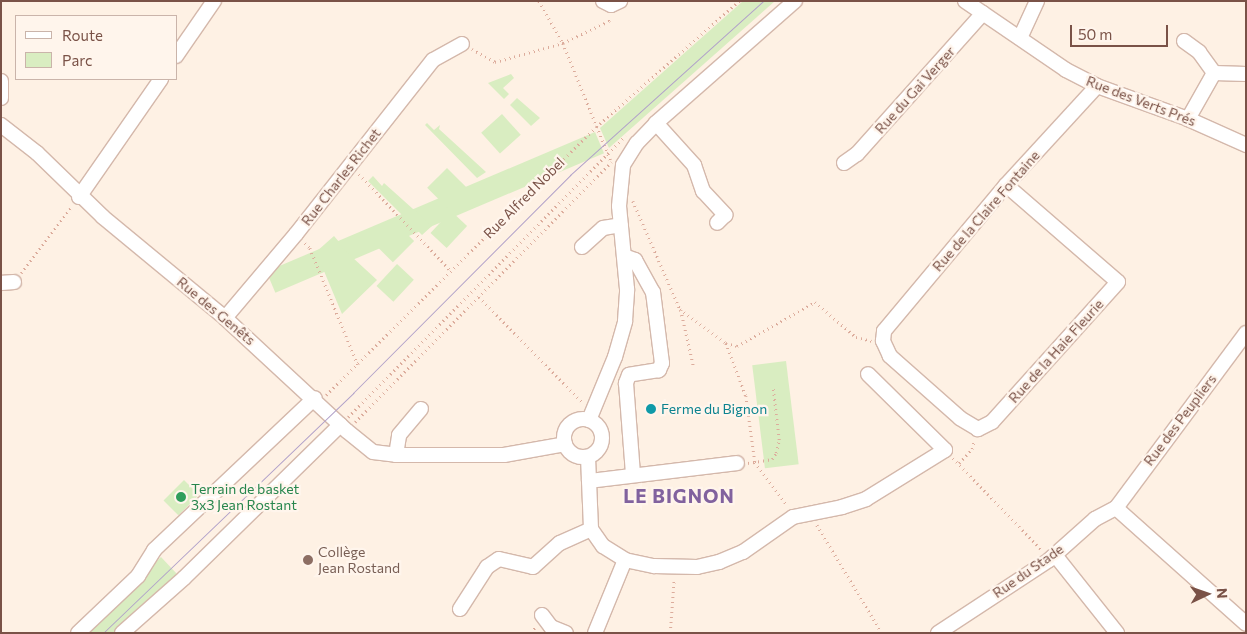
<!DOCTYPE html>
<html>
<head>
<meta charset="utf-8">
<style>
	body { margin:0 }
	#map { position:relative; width:1247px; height:634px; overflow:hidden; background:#fef1e4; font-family:Commissioner,sans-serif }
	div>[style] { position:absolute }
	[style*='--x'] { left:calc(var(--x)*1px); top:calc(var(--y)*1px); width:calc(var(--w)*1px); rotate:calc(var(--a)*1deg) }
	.green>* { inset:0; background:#d9edc1; transform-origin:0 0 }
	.path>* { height:2.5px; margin-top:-1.25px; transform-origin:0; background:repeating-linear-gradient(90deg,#dcac9c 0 1px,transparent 0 5px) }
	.roads { filter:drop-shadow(1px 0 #d4b8ab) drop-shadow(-1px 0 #d4b8ab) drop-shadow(0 1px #d4b8ab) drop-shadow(0 -1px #d4b8ab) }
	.minor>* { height:14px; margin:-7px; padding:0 7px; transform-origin:7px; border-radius:7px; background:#fff }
	.minor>.ring { margin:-7px; padding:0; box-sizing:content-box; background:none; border:14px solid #fff; border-radius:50% }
	.tram>* { height:1px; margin:-0.5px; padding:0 0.5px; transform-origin:0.5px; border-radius:0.5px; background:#b1a1c9 }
	.dots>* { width:14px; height:14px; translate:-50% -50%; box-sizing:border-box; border:2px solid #fff5ec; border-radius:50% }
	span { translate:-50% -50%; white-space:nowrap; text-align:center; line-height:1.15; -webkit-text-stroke:4.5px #fff5ec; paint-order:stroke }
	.street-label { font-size:14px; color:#7a5247 }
	.culture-label { font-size:14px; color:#0d838f }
	.left { translate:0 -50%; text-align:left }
	.leisure-label { font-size:14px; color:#27864d }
	.education-label { font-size:14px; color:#785e54 }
	.district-label { font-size:19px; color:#81629e; font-weight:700; letter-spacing:1px }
	.frame { position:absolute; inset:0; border:2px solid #7a5247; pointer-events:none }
	.legend { position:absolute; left:15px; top:15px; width:162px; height:65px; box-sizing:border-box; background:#fff5ec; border:1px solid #cab4aa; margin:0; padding:6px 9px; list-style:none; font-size:15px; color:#7a5247 }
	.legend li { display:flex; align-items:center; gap:10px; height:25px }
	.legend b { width:25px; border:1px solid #cab4aa }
	.north { position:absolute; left:1182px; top:569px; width:50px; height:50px; -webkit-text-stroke:4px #fff5ec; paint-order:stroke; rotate:87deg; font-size:14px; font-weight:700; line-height:20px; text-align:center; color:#7a5247 }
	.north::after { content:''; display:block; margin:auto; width:18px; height:22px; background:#7a5247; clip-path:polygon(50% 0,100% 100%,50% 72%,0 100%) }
	.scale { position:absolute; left:1070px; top:25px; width:98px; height:22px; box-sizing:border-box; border:2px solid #7a5247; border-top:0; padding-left:6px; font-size:15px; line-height:18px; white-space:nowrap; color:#7a5247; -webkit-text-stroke:4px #fff5ec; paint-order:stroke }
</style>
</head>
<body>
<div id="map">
	<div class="green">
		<div style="clip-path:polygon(743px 1px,775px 1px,609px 148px,600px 128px)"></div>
		<div style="clip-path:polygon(511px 74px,514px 78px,503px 88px,509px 94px,504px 99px,488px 83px)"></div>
		<div style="clip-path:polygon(517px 98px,540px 118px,531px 126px,510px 105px)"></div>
		<div style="left:502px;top:114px;width:28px;height:28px;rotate:48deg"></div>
		<div style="clip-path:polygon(427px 123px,434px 130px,440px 125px,439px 129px,486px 172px,477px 178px,425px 125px)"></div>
		<div style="left:595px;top:132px;width:23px;height:357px;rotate:67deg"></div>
		<div style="left:447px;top:168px;width:28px;height:28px;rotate:45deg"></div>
		<div style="clip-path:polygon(373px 176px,382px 186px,384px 183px,432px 226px,422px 235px,368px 181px)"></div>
		<div style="left:451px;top:211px;width:22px;height:30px;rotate:43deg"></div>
		<div style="left:395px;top:222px;width:27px;height:30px;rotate:45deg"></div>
		<div style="clip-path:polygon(334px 236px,340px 243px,339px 245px,377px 280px,342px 314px,316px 252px)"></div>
		<div style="left:397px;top:264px;width:23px;height:30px;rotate:43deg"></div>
		<div style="left:786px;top:361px;width:104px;height:34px;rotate:83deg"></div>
		<div style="left:184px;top:480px;width:21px;height:29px;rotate:45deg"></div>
		<div style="clip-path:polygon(161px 557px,177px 574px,115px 633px,82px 633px)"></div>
	</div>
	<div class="path">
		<div style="--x:539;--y:1;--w:48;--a:60.3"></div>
		<div style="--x:563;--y:43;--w:127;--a:67.9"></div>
		<div style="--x:472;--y:49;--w:26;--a:29"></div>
		<div style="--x:495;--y:62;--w:71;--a:-15.6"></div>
		<div style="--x:563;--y:43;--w:51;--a:-25.6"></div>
		<div style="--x:609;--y:21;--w:4;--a:-76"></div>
		<div style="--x:359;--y:174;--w:134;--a:46.5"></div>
		<div style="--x:633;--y:201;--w:118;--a:66.5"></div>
		<div style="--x:680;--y:309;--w:57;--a:36.5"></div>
		<div style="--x:726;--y:343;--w:57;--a:69.3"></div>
		<div style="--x:746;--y:396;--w:67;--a:82.2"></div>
		<div style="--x:755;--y:462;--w:54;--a:53.3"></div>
		<div style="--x:305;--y:243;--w:7;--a:45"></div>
		<div style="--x:310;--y:248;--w:126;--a:67.7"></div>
		<div style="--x:21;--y:273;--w:84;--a:-52.7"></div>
		<div style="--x:479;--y:297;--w:148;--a:45.5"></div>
		<div style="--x:681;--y:310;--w:59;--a:77.4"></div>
		<div style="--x:726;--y:343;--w:11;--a:15"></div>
		<div style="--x:737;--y:346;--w:90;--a:-29.4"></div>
		<div style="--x:815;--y:302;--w:54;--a:40.5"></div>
		<div style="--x:856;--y:337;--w:16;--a:14"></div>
		<div style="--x:326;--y:395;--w:380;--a:-44.8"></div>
		<div style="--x:596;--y:127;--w:191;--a:-41.4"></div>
		<div style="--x:348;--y:417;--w:395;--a:-45.4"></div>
		<div style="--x:355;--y:422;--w:365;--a:-45.4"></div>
		<div style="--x:953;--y:458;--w:127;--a:46"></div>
		<div style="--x:748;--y:463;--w:24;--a:-9"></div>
		<div style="--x:772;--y:459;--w:7;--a:-56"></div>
		<div style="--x:776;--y:453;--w:13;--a:-77"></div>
		<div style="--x:779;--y:440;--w:52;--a:-96.6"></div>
		<div style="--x:959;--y:463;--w:19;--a:-47"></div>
		<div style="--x:972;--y:449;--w:9;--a:-77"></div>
		<div style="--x:817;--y:525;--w:126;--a:59"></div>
		<div style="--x:531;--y:633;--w:7;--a:-56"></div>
		<div style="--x:670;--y:633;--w:54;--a:-85.8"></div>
	</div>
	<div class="roads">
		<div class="minor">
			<div style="--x:603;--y:1;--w:9;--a:27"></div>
			<div style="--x:611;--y:5;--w:10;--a:-24"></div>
			<div style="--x:965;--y:1;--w:122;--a:34.3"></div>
			<div style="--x:1066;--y:70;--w:35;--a:27"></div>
			<div style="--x:1097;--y:86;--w:97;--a:19.9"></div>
			<div style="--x:1188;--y:119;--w:64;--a:24.1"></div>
			<div style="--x:1020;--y:38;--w:41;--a:-65.3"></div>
			<div style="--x:1184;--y:41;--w:19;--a:36"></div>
			<div style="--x:1199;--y:52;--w:26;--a:54"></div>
			<div style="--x:1214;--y:73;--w:53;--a:119.5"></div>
			<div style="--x:176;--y:56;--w:67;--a:-55.4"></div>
			<div style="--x:1214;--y:73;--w:32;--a:2"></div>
			<div style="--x:1;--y:81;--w:17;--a:90"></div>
			<div style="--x:656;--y:123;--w:57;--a:47.9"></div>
			<div style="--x:694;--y:165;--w:28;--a:71"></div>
			<div style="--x:703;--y:191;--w:33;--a:47"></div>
			<div style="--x:725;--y:215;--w:11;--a:135"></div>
			<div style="--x:1;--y:125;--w:46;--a:37.9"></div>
			<div style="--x:37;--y:153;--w:92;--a:44.1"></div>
			<div style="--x:103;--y:217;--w:158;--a:39.6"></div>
			<div style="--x:225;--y:318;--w:166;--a:42.8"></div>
			<div style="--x:347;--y:431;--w:33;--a:39"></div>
			<div style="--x:373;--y:452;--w:23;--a:7"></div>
			<div style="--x:396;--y:455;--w:108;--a:0"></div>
			<div style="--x:504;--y:455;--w:62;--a:-10.2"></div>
			<div style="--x:844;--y:163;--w:16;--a:-35"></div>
			<div style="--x:857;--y:154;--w:189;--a:-48.2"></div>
			<div style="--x:1006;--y:185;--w:148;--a:40.9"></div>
			<div style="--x:1118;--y:282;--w:188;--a:132"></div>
			<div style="--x:992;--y:422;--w:16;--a:153"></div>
			<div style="--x:978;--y:429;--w:21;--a:-149"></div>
			<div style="--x:960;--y:418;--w:94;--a:-138.5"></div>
			<div style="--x:890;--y:356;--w:17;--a:-115"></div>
			<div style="--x:883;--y:341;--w:10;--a:-84"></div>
			<div style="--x:884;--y:331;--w:190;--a:-50.1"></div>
			<div style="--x:1006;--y:185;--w:134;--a:-47.4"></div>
			<div style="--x:79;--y:197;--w:144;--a:-55.2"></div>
			<div style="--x:582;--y:247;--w:28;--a:-42"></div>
			<div style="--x:603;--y:228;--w:18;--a:-9"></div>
			<div style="--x:624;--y:256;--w:12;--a:20"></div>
			<div style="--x:635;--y:260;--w:37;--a:61"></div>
			<div style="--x:653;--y:292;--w:72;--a:82.8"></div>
			<div style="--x:662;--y:363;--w:8;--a:113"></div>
			<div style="--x:659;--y:370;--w:30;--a:171"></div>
			<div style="--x:629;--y:375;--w:9;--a:111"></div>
			<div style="--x:626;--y:383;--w:92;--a:85.6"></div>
			<div style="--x:1;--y:283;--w:13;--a:-4"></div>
			<div style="--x:225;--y:318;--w:110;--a:-49.8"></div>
			<div style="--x:296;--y:234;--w:221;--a:-51.8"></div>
			<div style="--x:433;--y:60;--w:33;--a:-29"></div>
			<div class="ring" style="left:564px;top:419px;width:24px;height:24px"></div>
			<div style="--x:589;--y:420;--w:68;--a:-67.6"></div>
			<div style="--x:615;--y:357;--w:37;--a:-74"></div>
			<div style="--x:625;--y:321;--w:32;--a:-86"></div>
			<div style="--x:627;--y:289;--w:83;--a:-95.5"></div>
			<div style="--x:619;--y:206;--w:41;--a:-84.4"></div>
			<div style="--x:623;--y:165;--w:26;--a:-58"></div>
			<div style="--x:637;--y:143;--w:28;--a:-46"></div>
			<div style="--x:656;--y:123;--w:185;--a:-41.3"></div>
			<div style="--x:396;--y:455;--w:20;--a:-81"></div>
			<div style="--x:399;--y:435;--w:34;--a:-50"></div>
			<div style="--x:588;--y:457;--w:72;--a:87.6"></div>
			<div style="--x:591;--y:529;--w:21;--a:55"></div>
			<div style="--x:603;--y:546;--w:26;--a:32"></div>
			<div style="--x:625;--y:560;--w:30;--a:12"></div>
			<div style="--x:654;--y:566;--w:43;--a:1.3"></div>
			<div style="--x:697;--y:567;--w:23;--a:-13"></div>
			<div style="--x:719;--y:562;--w:26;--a:-23"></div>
			<div style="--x:743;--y:552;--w:61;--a:-35"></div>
			<div style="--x:793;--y:517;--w:50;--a:-11.5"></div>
			<div style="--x:842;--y:507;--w:25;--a:-18"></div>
			<div style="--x:866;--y:499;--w:93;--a:-31.8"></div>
			<div style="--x:945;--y:450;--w:108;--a:-135.4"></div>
			<div style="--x:589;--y:481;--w:149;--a:-6.9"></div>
			<div style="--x:1116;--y:508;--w:174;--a:41.7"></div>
			<div style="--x:1055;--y:555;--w:100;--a:51.5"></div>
			<div style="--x:460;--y:609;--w:50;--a:-57.3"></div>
			<div style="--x:487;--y:567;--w:14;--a:-34"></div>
			<div style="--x:499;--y:559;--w:35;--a:13"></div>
			<div style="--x:533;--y:567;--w:36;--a:-42"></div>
			<div style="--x:560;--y:543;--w:34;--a:-24"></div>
			<div style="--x:542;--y:615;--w:15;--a:53"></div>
			<div style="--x:551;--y:627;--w:16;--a:22"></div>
			<div style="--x:78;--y:633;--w:83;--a:-43.5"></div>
			<div style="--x:138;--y:576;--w:31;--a:-58"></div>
			<div style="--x:154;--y:550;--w:221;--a:-43.4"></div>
			<div style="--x:122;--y:633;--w:83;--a:-41.6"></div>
			<div style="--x:184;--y:578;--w:219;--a:-44.4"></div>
			<div style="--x:595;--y:633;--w:79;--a:-67.7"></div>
			<div style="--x:938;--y:633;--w:133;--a:-33.3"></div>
			<div style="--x:1049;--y:560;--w:62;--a:-41.7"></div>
			<div style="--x:1095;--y:519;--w:24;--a:-28"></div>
			<div style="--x:1116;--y:508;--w:218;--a:-53.4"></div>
		</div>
	</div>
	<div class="tram">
		<div style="--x:103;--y:633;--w:347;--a:-43.8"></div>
		<div style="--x:353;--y:393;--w:308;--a:-45.1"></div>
		<div style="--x:570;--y:175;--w:260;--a:-42"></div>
	</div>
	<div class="dots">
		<div style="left:651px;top:409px;background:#0f9aa8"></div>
		<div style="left:181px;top:497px;background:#2e9e5b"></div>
		<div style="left:308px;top:560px;background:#8d6e63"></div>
	</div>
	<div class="street-label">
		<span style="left:915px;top:90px;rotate:-48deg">Rue du Gai Verger</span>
		<span style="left:1141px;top:101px;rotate:21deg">Rue des Verts Prés</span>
		<span style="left:341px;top:177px;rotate:-52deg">Rue Charles Richet</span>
		<span style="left:524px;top:198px;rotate:-45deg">Rue Alfred Nobel</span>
		<span style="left:986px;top:211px;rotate:-49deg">Rue de la Claire Fontaine</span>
		<span style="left:216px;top:311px;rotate:40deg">Rue des Genêts</span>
		<span style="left:1056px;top:351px;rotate:-48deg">Rue de la Haie Fleurie</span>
		<span style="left:1180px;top:420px;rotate:-53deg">Rue des Peupliers</span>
		<span style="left:1028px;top:571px;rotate:-35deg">Rue du Stade</span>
	</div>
	<div class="culture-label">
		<span class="left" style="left:661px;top:409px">Ferme du Bignon</span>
	</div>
	<div class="leisure-label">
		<span class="left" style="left:191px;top:497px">Terrain de basket<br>3x3 Jean Rostant</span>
	</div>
	<div class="education-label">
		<span class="left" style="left:318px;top:560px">Collège<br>Jean Rostand</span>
	</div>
	<div class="district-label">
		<span style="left:679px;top:496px">LE BIGNON</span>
	</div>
	<div class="frame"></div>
	<ul class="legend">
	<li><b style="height:6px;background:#fff"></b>Route</li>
	<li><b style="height:14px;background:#d9edc1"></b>Parc</li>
	</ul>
	<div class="north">N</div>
	<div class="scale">50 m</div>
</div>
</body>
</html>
